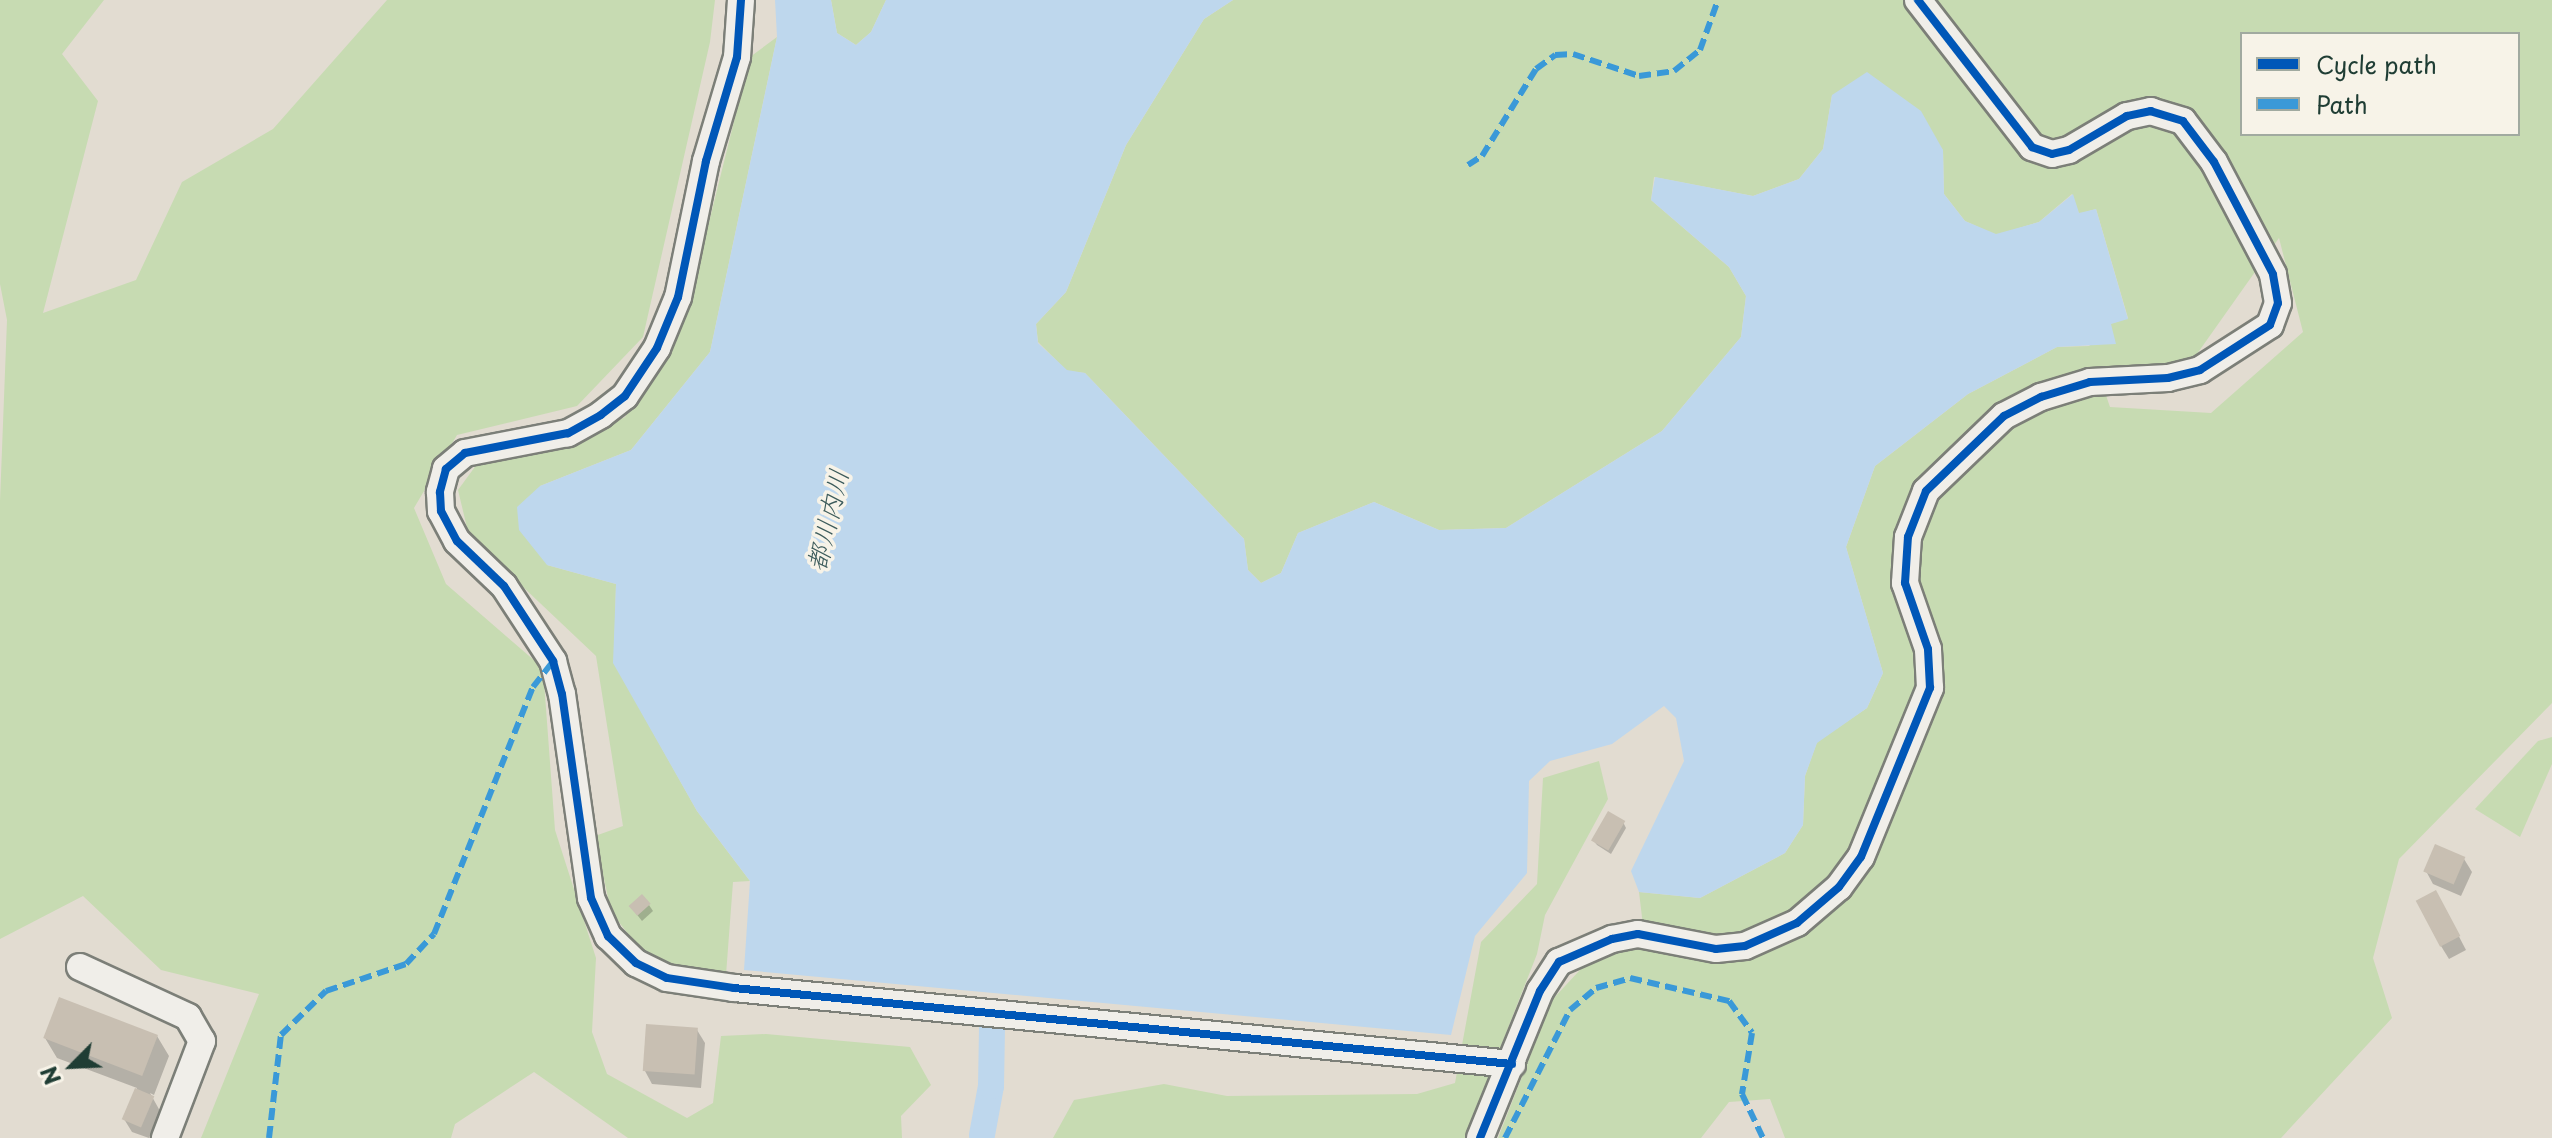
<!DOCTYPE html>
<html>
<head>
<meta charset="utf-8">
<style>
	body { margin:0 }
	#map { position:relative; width:2552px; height:1138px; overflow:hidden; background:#e2dcd1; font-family:"Playpen Sans","Klee One",sans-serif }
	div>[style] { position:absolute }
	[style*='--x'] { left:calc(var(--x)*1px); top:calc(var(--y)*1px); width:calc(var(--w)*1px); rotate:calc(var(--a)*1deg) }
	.green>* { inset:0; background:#c7dbb2 }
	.water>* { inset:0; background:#bed7ed }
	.shadow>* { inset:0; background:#0003 }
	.stream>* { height:7px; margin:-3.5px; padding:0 3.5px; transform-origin:3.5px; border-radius:3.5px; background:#bed7ed }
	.canal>* { height:26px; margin:-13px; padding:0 13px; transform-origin:13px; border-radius:13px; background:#bed7ed }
	.building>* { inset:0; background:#c8bfb2; transform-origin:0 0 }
	.roads { filter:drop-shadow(2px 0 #7c7f78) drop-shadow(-2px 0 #7c7f78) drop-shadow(0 2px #7c7f78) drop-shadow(0 -2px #7c7f78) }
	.minor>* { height:26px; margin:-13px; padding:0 13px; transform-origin:13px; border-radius:13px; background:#f0eee9 }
	.quiet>* { height:6px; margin-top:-3px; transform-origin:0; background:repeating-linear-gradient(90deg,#3a99d8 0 12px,transparent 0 18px) }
	.cycleway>* { height:8px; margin:-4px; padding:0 4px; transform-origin:4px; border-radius:4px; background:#0057b8 }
	span { translate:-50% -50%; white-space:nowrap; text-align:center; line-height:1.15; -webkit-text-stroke:7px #f7f3e8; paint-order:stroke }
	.water-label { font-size:26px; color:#3c5b5b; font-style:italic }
	.legend { position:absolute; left:2240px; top:32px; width:280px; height:104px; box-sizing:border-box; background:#f7f3e8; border:2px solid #a1aaa0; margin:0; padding:10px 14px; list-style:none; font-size:24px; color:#1f3d34 }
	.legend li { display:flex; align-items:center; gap:16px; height:40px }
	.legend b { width:40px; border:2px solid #a1aaa0 }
	.north { position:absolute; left:32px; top:1026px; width:80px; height:80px; -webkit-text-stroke:6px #f7f3e8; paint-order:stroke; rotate:246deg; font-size:22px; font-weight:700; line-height:32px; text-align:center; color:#1f3d34 }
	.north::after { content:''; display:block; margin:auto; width:28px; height:36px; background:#1f3d34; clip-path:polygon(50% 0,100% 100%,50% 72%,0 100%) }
</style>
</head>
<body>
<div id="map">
	<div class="green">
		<div style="clip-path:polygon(0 0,104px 0,62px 54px,98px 101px,43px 313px,136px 280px,182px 182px,273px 129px,387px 0,715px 0,710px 42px,643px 337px,577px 406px,457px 435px,414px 508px,446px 584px,543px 668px,555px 830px,596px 958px,592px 1032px,607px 1074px,687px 1118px,713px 1103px,721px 1036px,766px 1034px,910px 1047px,931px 1085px,901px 1116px,902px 1138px,628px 1138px,534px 1072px,455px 1124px,451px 1138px,201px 1138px,259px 994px,161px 970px,83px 896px,0 939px,0 501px,7px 320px,0 284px)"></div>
		<div style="clip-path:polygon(831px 0,886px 0,871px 32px,856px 45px,837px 33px)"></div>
		<div style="clip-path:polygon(evenodd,1233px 0,2552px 0,2552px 703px,2399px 859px,2373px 958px,2392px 1018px,2281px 1138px,1785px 1138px,1770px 1099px,1729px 1102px,1701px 1138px,1498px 1138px,1552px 1000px,1593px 956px,1644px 934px,1639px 892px,1700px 898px,1785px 853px,1803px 825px,1805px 776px,1817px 742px,1867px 708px,1883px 673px,1846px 547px,1875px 466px,1968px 394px,2057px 347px,2089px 346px,2110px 324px,2128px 318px,2096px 209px,2079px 214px,2072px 194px,2039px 222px,1996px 235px,1965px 221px,1944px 194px,1943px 150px,1832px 95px,1823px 149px,1799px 179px,1753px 196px,1654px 177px,1651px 200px,1729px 267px,1746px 296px,1741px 337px,1662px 431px,1506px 528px,1439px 530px,1374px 502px,1298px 533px,1281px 573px,1261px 583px,1248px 570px,1244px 539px,1085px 373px,1067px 371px,1038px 342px,1036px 324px,1066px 292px,1126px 145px,1204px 19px,1233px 0,2242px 34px,2518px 34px,2518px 134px,2242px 134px,2242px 34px,1233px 0,2279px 238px,2303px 332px,2211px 413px,2110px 407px,2098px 372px,2192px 361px,2279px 238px)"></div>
		<div style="clip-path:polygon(777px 37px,710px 352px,631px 450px,540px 486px,547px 565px,616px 584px,614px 663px,697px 811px,750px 881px,733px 882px,726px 975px,650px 962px,611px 912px,595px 836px,623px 826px,596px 656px,469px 536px,458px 490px,477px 464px,560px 448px,625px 417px,685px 319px,750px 57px)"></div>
		<div style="clip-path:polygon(2552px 737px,2552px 764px,2520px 837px,2475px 809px,2538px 741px)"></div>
		<div style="clip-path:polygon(1599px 761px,1608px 799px,1545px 915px,1537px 954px,1465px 1138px,1053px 1138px,1074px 1100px,1164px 1084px,1227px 1096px,1417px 1094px,1455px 1083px,1481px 942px,1537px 884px,1543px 778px)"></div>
	</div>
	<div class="water">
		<div style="clip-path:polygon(775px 0,831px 0,837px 33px,856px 45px,871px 32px,886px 0,1233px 0,1204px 19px,1126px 145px,1066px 292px,1036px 324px,1038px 343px,1067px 370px,1085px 373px,1244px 539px,1248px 570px,1261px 583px,1281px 573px,1298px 533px,1374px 502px,1439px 530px,1506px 528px,1662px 431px,1741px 337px,1746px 296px,1729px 267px,1651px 200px,1655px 177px,1753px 196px,1799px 179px,1823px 149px,1832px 95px,1867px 72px,1921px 111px,1943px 150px,1944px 194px,1965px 221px,1996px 234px,2039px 222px,2073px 194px,2079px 213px,2096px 209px,2128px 319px,2111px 324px,2116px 344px,2057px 347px,1968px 394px,1875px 466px,1846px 547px,1883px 673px,1867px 708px,1817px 743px,1805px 776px,1803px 825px,1785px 853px,1700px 898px,1639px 892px,1631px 871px,1684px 761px,1676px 718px,1664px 706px,1612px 744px,1550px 761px,1529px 781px,1527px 873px,1475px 936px,1451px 1035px,744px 970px,750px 881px,697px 811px,613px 663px,616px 584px,547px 565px,519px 530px,517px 507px,540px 486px,631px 450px,710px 352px,777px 37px)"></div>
	</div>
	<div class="shadow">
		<div style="clip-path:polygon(1623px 822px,1626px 828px,1611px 854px,1597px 845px,1593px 840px)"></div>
		<div style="clip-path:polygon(2464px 859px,2472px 872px,2461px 896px,2433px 884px,2426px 871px)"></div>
		<div style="clip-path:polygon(649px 905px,653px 911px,642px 921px,631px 907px)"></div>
		<div style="clip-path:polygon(2443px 906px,2466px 950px,2449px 959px,2441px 946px)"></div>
		<div style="clip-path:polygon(697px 1030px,705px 1043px,701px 1088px,652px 1084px,645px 1071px)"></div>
		<div style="clip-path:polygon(157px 1036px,169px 1056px,154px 1095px,150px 1093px,160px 1111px,149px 1138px,132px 1132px,124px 1119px,137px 1088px,57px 1058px,45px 1038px)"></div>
	</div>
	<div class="stream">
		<div style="--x:982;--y:1138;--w:3;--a:-90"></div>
	</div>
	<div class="canal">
		<div style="--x:982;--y:1135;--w:50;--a:-79.6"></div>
		<div style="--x:991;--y:1086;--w:59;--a:-89"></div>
	</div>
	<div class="building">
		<div style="left:1608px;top:811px;width:20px;height:34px;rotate:30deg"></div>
		<div style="left:2435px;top:844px;width:33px;height:30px;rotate:23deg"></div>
		<div style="left:2436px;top:890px;width:52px;height:23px;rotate:62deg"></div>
		<div style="left:642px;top:894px;width:13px;height:18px;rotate:48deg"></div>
		<div style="left:59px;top:997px;width:106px;height:44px;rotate:21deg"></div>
		<div style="left:646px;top:1024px;width:52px;height:47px;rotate:4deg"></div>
		<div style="left:135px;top:1088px;width:21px;height:34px;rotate:23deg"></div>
	</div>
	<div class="roads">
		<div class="minor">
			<div style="--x:741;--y:0;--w:57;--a:94"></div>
			<div style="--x:737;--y:57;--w:109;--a:106.6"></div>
			<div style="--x:706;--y:161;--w:139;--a:101.6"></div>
			<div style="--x:678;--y:297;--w:55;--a:112.4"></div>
			<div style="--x:657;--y:348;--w:58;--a:123.7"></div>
			<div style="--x:625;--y:396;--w:31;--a:142"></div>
			<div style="--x:601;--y:415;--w:38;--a:151"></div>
			<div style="--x:568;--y:433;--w:105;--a:169"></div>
			<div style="--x:465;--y:453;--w:25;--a:140"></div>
			<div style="--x:446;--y:469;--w:24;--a:105"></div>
			<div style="--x:440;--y:492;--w:19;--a:87"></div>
			<div style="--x:441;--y:511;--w:34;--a:62"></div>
			<div style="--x:457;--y:541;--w:65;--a:43.8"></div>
			<div style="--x:504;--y:586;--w:90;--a:56.8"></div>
			<div style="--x:553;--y:661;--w:34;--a:75"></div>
			<div style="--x:562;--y:694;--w:206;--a:81.9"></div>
			<div style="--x:591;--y:898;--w:42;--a:65.9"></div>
			<div style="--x:608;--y:936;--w:39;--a:44"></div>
			<div style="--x:636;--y:963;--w:34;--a:26"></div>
			<div style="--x:667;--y:978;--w:68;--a:8.5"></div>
			<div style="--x:734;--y:988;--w:782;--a:5.58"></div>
			<div style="--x:80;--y:967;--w:119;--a:24.8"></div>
			<div style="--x:188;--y:1017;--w:28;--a:60"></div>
			<div style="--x:202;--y:1041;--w:104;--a:110.9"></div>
			<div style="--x:1480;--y:1138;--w:159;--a:-67.8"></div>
			<div style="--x:1540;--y:991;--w:35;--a:-57"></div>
			<div style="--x:1559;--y:962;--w:58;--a:-23.5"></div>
			<div style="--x:1612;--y:939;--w:26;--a:-11"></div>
			<div style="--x:1638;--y:934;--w:79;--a:10.9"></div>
			<div style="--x:1716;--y:949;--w:29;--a:-6"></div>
			<div style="--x:1745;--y:946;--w:57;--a:-23.9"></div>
			<div style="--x:1797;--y:923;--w:55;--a:-40.6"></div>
			<div style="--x:1839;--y:887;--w:37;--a:-54"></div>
			<div style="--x:1861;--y:857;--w:183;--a:-67.8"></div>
			<div style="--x:1930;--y:688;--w:39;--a:-93"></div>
			<div style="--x:1928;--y:649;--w:70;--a:-109.2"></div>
			<div style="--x:1905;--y:583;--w:46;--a:-86.3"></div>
			<div style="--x:1908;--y:537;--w:49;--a:-68.6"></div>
			<div style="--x:1926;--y:491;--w:108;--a:-43.9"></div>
			<div style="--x:2004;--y:416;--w:42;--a:-27.2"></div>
			<div style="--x:2041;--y:397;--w:51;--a:-17"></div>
			<div style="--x:2090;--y:382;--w:78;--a:-2.9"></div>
			<div style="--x:2168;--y:378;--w:33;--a:-14"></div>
			<div style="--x:2200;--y:370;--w:83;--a:-32.7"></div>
			<div style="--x:2270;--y:325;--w:23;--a:-70"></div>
			<div style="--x:2278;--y:303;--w:29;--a:-100"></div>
			<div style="--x:2273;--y:274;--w:127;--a:-117.8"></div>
			<div style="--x:2214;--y:162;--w:51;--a:-127.1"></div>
			<div style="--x:2183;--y:121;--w:34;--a:-163"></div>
			<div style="--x:2151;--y:111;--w:25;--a:168"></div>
			<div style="--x:2127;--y:116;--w:67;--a:149.6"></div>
			<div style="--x:2069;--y:150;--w:17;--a:167"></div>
			<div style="--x:2052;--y:154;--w:21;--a:-161"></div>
			<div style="--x:2032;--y:147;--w:186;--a:-127.8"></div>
		</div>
	</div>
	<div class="quiet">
		<div style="--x:1468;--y:165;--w:17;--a:-33"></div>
		<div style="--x:1482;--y:156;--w:102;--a:-58.2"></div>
		<div style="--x:1536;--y:69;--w:24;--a:-36"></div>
		<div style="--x:1555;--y:55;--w:18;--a:-3"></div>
		<div style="--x:1573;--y:54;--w:70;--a:18.4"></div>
		<div style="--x:1639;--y:76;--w:35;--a:-8"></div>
		<div style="--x:1674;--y:71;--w:33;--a:-39"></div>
		<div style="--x:1700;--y:50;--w:53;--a:-70.2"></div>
		<div style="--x:269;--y:1138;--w:104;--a:-83.4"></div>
		<div style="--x:281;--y:1035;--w:63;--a:-44.4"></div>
		<div style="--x:326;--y:991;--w:84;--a:-18.6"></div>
		<div style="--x:406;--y:964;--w:41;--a:-47"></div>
		<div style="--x:434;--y:934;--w:266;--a:-68.2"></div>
		<div style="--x:533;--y:687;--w:33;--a:-52"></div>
		<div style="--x:1505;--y:1138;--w:144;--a:-63.1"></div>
		<div style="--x:1570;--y:1010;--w:34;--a:-40"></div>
		<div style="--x:1596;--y:988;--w:35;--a:-16"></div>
		<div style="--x:1630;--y:978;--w:102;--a:13.1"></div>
		<div style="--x:1729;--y:1001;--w:39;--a:54"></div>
		<div style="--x:1752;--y:1033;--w:62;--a:99.3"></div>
		<div style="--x:1742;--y:1094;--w:49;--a:64.5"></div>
	</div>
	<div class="cycleway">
		<div style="--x:741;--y:0;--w:57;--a:94"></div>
		<div style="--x:737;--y:57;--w:109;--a:106.6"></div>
		<div style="--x:706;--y:161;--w:139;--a:101.6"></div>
		<div style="--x:678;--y:297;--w:55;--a:112.4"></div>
		<div style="--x:657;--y:348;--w:58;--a:123.7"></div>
		<div style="--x:625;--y:396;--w:31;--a:142"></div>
		<div style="--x:601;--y:415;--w:38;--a:151"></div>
		<div style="--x:568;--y:433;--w:105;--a:169"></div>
		<div style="--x:465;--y:453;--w:25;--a:140"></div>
		<div style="--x:446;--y:469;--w:24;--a:105"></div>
		<div style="--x:440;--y:492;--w:19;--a:87"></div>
		<div style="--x:441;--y:511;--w:34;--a:62"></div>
		<div style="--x:457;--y:541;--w:65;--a:43.8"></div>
		<div style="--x:504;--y:586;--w:90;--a:56.8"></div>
		<div style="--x:553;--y:661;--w:34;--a:75"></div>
		<div style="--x:562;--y:694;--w:206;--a:81.9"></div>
		<div style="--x:591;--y:898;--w:42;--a:65.9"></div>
		<div style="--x:608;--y:936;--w:39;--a:44"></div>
		<div style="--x:636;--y:963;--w:34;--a:26"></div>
		<div style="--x:667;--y:978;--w:68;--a:8.5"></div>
		<div style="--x:734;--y:988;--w:782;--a:5.58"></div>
		<div style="--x:1480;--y:1138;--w:159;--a:-67.8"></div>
		<div style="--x:1540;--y:991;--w:35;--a:-57"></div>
		<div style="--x:1559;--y:962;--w:58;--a:-23.5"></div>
		<div style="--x:1612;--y:939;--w:26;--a:-11"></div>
		<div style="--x:1638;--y:934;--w:79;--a:10.9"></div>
		<div style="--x:1716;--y:949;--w:29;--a:-6"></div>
		<div style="--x:1745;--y:946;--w:57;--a:-23.9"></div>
		<div style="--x:1797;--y:923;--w:55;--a:-40.6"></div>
		<div style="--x:1839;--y:887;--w:37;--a:-54"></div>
		<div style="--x:1861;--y:857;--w:183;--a:-67.8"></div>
		<div style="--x:1930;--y:688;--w:39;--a:-93"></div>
		<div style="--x:1928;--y:649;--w:70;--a:-109.2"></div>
		<div style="--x:1905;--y:583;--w:46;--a:-86.3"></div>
		<div style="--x:1908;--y:537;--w:49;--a:-68.6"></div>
		<div style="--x:1926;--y:491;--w:108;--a:-43.9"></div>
		<div style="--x:2004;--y:416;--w:42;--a:-27.2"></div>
		<div style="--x:2041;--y:397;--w:51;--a:-17"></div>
		<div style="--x:2090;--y:382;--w:78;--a:-2.9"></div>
		<div style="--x:2168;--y:378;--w:33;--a:-14"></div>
		<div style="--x:2200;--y:370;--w:83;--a:-32.7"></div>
		<div style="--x:2270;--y:325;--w:23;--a:-70"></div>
		<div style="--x:2278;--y:303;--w:29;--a:-100"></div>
		<div style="--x:2273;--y:274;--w:127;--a:-117.8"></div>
		<div style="--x:2214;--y:162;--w:51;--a:-127.1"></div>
		<div style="--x:2183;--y:121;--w:34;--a:-163"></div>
		<div style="--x:2151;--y:111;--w:25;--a:168"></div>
		<div style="--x:2127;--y:116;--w:67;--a:149.6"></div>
		<div style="--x:2069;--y:150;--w:17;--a:167"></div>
		<div style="--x:2052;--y:154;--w:21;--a:-161"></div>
		<div style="--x:2032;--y:147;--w:186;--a:-127.8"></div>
	</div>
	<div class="water-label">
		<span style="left:827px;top:520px;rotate:-77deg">都川内川</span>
	</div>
	<ul class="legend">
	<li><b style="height:10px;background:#0057b8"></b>Cycle path</li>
	<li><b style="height:10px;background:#3a99d8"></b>Path</li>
	</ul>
	<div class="north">N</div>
</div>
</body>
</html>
